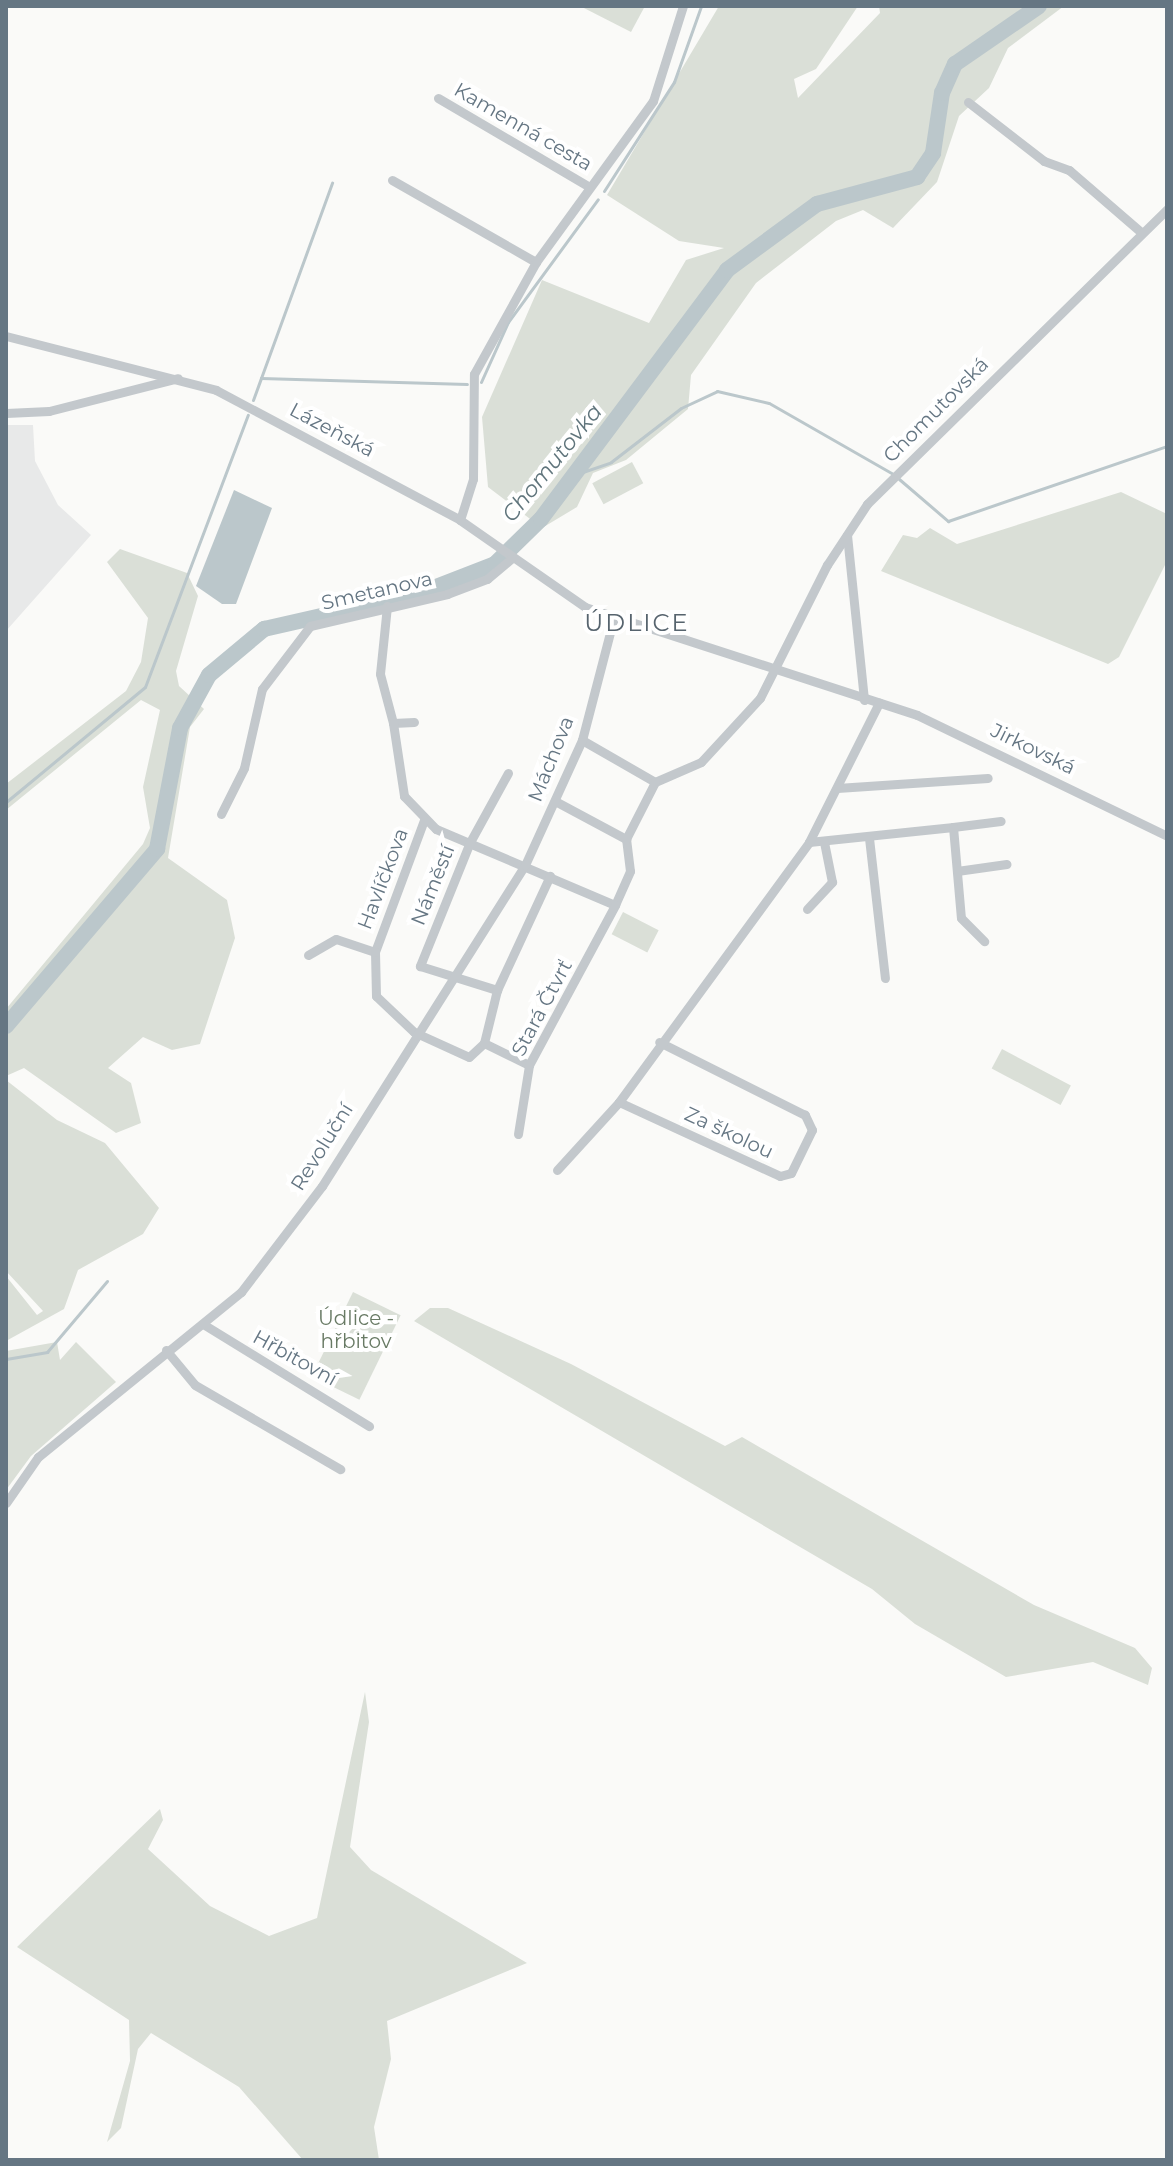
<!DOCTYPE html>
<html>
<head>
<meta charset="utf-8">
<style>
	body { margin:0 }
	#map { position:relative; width:1173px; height:2166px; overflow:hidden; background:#fafaf8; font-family:Montserrat,sans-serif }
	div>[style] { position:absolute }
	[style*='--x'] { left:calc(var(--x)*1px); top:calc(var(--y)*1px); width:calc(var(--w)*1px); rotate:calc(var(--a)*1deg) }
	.built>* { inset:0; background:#e8e9e9 }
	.green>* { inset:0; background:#dadfd7; transform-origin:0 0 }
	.water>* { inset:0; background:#bbc7cb }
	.stream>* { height:3px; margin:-1.5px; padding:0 1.5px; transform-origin:1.5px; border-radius:1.5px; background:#bbc7cb }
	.river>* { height:16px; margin:-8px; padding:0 8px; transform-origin:8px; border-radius:8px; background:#bbc7cb }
	.minor>* { height:9px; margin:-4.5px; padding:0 4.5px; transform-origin:4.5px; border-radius:4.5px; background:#c3c8cc }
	span { translate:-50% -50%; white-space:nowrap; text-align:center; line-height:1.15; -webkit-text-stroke:8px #fff; paint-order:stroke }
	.street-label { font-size:20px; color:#657683 }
	.park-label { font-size:20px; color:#687a64 }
	.water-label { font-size:22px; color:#60757c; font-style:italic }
	.quarter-label { font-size:24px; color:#57646e; letter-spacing:2px }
	.frame { position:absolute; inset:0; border:8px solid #657683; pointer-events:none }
</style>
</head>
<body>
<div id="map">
	<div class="built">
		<div style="clip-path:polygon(6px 425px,33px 425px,35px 461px,58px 505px,91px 535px,6px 631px)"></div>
	</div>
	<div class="green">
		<div style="clip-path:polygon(580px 6px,645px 6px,631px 32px)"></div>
		<div style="clip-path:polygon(719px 6px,858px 6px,816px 69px,794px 79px,798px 98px,880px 13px,879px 6px,1064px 6px,1008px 48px,989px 88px,959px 116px,937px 182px,893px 228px,863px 210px,836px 221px,756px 283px,691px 375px,688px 409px,626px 460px,593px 473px,577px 507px,542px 528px,488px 487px,482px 417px,542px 280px,649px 323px,686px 260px,724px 248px,679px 241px,607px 195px)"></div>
		<div style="left:632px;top:462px;width:24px;height:45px;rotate:62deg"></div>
		<div style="clip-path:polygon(1121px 492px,1167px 514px,1167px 561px,1119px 657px,1108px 664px,881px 571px,903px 535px,917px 538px,930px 528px,957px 544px)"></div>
		<div style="clip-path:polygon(120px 549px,187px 573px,198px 596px,176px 671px,179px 686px,204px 709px,190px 727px,168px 858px,227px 900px,235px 938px,200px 1044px,172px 1050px,143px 1037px,108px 1068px,131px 1083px,141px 1123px,116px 1133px,24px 1068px,6px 1076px,6px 1009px,143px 844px,150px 828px,143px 787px,160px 710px,141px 700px,6px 810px,6px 784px,126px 691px,141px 662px,148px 618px,107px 562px)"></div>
		<div style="left:623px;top:912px;width:40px;height:25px;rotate:27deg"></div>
		<div style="left:1002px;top:1049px;width:78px;height:22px;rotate:28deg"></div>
		<div style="clip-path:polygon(6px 1080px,57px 1120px,105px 1143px,159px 1208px,143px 1234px,78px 1270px,64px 1309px,6px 1341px,6px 1276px,37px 1315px,43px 1311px,6px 1271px)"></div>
		<div style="left:353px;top:1292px;width:53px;height:94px;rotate:26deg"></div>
		<div style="clip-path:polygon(430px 1308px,448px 1308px,571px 1364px,725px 1446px,742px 1437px,1034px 1605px,1135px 1648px,1152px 1668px,1148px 1685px,1093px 1662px,1006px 1677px,915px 1624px,872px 1589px,414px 1321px)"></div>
		<div style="clip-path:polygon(57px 1342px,60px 1360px,76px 1342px,116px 1382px,31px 1456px,6px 1490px,6px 1351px)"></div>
		<div style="clip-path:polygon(365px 1692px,369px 1722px,350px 1847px,371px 1870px,527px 1963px,387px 2021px,391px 2059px,374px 2127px,379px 2160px,303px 2160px,239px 2087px,151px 2033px,138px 2049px,121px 2128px,107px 2142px,130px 2061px,129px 2020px,17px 1947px,160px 1809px,163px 1820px,148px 1849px,210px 1906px,269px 1936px,317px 1918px)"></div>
	</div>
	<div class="water">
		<div style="clip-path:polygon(234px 490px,272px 508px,236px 604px,222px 604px,196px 586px)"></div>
	</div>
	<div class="stream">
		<div style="--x:604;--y:191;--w:130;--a:-57.3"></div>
		<div style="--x:674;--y:82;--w:81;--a:-70.4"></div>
		<div style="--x:261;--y:378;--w:208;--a:-70"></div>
		<div style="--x:481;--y:382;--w:66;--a:-65.8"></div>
		<div style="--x:508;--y:322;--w:152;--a:-53.8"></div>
		<div style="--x:253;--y:400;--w:23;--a:-70"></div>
		<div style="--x:261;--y:378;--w:206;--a:1.7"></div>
		<div style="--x:574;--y:475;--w:39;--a:-19"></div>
		<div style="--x:611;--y:462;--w:88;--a:-37.6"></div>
		<div style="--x:681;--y:408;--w:40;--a:-25"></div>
		<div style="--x:717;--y:391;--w:53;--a:13"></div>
		<div style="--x:769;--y:403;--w:143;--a:29.8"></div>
		<div style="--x:899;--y:479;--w:65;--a:40.6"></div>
		<div style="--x:948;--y:521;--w:231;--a:-18.9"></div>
		<div style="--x:6;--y:802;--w:180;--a:-39.6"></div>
		<div style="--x:145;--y:687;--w:291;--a:-69.3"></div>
		<div style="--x:6;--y:1359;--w:42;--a:-9.7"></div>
		<div style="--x:47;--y:1352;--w:93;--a:-49.8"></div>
	</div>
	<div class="river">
		<div style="--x:6;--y:1026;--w:233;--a:-49.5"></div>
		<div style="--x:157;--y:849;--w:123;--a:-79.2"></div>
		<div style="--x:180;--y:728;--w:60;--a:-61.3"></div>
		<div style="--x:209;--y:675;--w:72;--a:-39.9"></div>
		<div style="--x:264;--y:629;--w:158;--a:-12.8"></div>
		<div style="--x:418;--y:594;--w:83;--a:-21.3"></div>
		<div style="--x:495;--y:564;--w:64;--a:-44.4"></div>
		<div style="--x:541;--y:519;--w:311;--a:-53.2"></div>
		<div style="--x:727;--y:270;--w:112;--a:-36.3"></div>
		<div style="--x:817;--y:204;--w:104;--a:-15.1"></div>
		<div style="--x:917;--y:177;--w:29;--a:-56"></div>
		<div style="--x:933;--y:153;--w:61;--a:-81.5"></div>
		<div style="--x:942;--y:93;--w:32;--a:-66"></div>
		<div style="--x:955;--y:64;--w:102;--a:-34.6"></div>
	</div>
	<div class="minor">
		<div style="--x:438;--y:98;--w:176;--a:30.4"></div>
		<div style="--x:968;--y:102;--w:96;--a:37.8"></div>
		<div style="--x:1044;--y:161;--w:27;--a:20"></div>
		<div style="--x:1069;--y:170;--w:96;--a:40.8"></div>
		<div style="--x:392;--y:180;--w:166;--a:29.7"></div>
		<div style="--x:6;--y:336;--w:217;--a:14.4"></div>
		<div style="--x:216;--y:390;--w:276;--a:28"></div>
		<div style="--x:460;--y:520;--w:152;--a:34.8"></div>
		<div style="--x:585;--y:607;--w:349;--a:18"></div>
		<div style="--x:917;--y:715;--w:278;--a:25.8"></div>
		<div style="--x:6;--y:413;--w:43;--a:-2.7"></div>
		<div style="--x:49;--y:411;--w:133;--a:-14.3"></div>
		<div style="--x:460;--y:520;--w:43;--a:-72.4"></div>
		<div style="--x:473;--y:479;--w:105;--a:-89.5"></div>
		<div style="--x:474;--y:374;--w:128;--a:-61"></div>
		<div style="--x:536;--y:262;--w:199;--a:-54"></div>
		<div style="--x:653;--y:101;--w:100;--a:-72.5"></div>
		<div style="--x:847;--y:535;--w:166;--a:84.1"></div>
		<div style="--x:387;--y:606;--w:68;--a:95.9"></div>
		<div style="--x:380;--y:674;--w:51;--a:75.1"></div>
		<div style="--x:414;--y:722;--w:21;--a:177"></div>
		<div style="--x:393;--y:723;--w:74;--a:81.4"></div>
		<div style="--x:404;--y:796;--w:46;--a:45.9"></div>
		<div style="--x:436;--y:829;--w:194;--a:23"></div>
		<div style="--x:615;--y:905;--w:37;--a:-66"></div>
		<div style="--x:630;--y:871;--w:32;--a:-97"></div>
		<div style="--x:582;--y:740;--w:84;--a:29.9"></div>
		<div style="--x:508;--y:773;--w:79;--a:118.8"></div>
		<div style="--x:470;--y:842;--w:134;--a:112"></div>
		<div style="--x:420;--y:966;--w:81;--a:17.3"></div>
		<div style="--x:497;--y:990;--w:126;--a:-65.1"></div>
		<div style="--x:655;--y:782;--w:50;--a:-23.5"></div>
		<div style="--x:701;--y:762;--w:87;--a:-47.3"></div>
		<div style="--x:760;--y:698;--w:149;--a:-63.3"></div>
		<div style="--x:827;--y:565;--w:73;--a:-56.7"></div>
		<div style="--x:867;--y:504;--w:421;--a:-44.5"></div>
		<div style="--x:837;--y:788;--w:151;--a:-3.8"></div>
		<div style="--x:555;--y:801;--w:81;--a:28.2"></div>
		<div style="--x:221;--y:814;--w:51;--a:-63.4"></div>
		<div style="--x:244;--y:768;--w:81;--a:-77.2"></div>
		<div style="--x:262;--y:689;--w:79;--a:-52.7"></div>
		<div style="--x:310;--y:626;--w:141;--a:-13.1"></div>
		<div style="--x:447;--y:594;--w:43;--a:-20.6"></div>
		<div style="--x:487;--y:579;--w:31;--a:-40"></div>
		<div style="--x:424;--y:820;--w:141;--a:110.4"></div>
		<div style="--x:375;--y:952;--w:44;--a:88.7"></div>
		<div style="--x:376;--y:996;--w:52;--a:43.5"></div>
		<div style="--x:414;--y:1032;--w:60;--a:24.4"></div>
		<div style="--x:469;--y:1057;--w:21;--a:-43"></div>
		<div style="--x:484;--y:1043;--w:50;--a:26.1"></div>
		<div style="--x:953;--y:827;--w:48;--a:-7.1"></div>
		<div style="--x:869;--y:838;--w:141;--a:83.5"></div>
		<div style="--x:626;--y:839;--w:64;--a:-63"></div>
		<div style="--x:809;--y:842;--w:145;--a:-5.9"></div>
		<div style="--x:953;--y:827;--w:91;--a:85"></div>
		<div style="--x:961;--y:918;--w:33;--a:45"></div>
		<div style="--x:957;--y:871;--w:50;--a:-8"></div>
		<div style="--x:807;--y:909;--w:37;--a:-47"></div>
		<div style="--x:832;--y:882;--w:41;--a:-101.3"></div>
		<div style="--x:308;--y:955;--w:32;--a:-30"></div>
		<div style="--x:336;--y:939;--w:41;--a:18.4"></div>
		<div style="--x:484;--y:1043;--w:55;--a:-76.2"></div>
		<div style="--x:619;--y:1102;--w:177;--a:24.7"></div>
		<div style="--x:780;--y:1176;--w:11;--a:-15"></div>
		<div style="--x:791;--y:1173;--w:48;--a:-64"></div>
		<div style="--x:812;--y:1130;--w:17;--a:-115"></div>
		<div style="--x:805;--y:1115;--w:163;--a:-153.4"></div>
		<div style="--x:518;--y:1134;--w:70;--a:-80.9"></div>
		<div style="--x:529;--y:1065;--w:182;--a:-61.7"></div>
		<div style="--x:557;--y:1170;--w:92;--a:-47.6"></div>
		<div style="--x:619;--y:1102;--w:322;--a:-53.8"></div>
		<div style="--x:809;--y:842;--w:156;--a:-63.3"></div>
		<div style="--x:203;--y:1324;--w:195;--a:31.6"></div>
		<div style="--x:166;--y:1350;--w:45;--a:50.4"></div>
		<div style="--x:195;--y:1385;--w:168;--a:30.1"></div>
		<div style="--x:6;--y:1503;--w:56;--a:-55.2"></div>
		<div style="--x:38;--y:1457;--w:262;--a:-39.1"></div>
		<div style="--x:241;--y:1292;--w:133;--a:-52.6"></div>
		<div style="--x:322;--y:1186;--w:380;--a:-57.7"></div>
		<div style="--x:525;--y:865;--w:137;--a:-65.5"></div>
		<div style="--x:582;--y:740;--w:127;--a:-75.4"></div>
	</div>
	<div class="street-label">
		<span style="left:523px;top:127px;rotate:30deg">Kamenná cesta</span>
		<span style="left:936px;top:410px;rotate:-45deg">Chomutovská</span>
		<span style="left:332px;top:430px;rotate:28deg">Lázeňská</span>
		<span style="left:377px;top:591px;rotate:-13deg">Smetanova</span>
		<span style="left:1033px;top:749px;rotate:26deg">Jirkovská</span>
		<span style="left:551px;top:759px;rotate:-68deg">Máchova</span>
		<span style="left:383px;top:879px;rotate:-69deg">Havlíčkova</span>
		<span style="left:433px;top:885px;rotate:-68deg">Náměstí</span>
		<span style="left:542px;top:1008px;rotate:-62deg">Stará Čtvrť</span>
		<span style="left:729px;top:1133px;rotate:25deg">Za školou</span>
		<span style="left:322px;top:1147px;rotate:-58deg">Revoluční</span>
		<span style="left:295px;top:1358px;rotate:29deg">Hřbitovní</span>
	</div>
	<div class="park-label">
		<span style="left:356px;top:1330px">Údlice -<br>hřbitov</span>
	</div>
	<div class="water-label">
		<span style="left:552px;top:463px;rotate:-51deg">Chomutovka</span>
	</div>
	<div class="quarter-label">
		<span style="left:637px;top:623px">ÚDLICE</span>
	</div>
	<div class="frame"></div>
</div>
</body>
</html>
